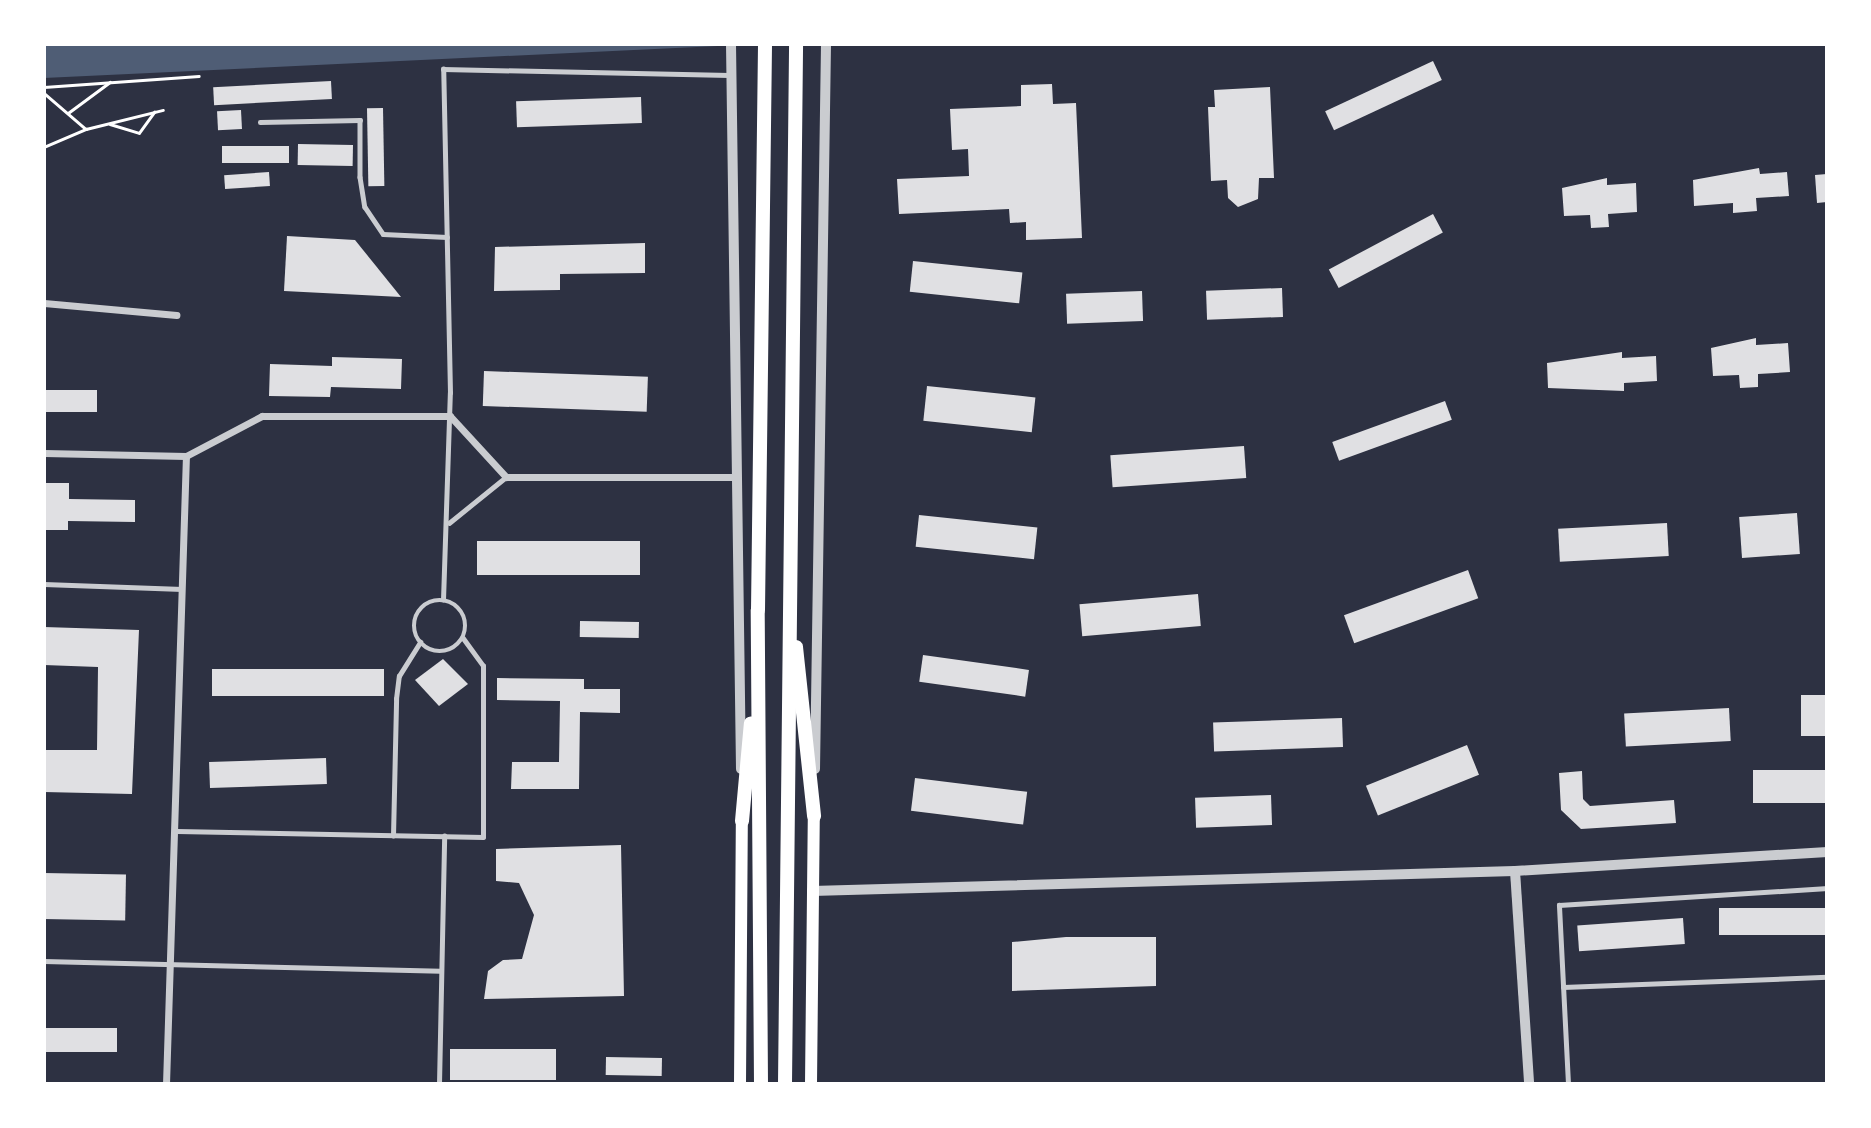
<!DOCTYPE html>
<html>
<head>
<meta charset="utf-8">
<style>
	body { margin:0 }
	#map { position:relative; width:1871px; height:1128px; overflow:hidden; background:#2d3142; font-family:Mulish,sans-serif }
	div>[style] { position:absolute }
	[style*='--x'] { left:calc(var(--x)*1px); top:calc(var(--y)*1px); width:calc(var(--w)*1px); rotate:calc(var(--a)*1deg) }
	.water>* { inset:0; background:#4f5d75 }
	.building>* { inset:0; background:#e0e0e3; transform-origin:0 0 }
	.path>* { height:2.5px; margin:-1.25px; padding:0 1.25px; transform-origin:1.25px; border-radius:1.25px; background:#fff }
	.service>* { height:4.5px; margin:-2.25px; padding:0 2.25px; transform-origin:2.25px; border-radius:2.25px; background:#caccd0 }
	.service>.ring { margin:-2.25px; padding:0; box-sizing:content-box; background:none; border:4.5px solid #caccd0; border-radius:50% }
	.minor>* { height:7px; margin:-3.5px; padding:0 3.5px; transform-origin:3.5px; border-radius:3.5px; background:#caccd0 }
	.tertiary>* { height:10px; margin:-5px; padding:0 5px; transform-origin:5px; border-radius:5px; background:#caccd0 }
	.secondary>* { height:12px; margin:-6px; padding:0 6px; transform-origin:6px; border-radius:6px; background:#fff }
	.trunk>* { height:14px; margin:-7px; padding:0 7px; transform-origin:7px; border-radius:7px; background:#fff }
	span { translate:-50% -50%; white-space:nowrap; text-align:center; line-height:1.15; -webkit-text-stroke:5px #fff; paint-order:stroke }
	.frame { position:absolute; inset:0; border:46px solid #fff; pointer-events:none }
</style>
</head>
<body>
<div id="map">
	<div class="water">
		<div style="clip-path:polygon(44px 44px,760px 44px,44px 78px)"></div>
	</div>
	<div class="building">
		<div style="left:1433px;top:61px;width:21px;height:119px;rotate:65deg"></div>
		<div style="left:331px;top:81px;width:18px;height:118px;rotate:87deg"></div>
		<div style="clip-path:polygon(1052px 84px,1053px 104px,1076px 103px,1082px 238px,1026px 240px,1026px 222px,1010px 223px,1009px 209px,899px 214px,897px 179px,969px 176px,968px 149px,952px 150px,950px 109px,1021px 106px,1021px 85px)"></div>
		<div style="clip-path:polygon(1270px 87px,1274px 178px,1259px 178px,1258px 199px,1238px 207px,1228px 198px,1227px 180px,1211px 181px,1208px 107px,1215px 107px,1214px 90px)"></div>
		<div style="left:641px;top:97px;width:26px;height:125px;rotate:88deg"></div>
		<div style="left:383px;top:108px;width:78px;height:16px;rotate:89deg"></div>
		<div style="left:241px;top:110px;width:19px;height:24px;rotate:87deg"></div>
		<div style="left:298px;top:144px;width:55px;height:21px;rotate:1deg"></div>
		<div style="left:289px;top:146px;width:17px;height:67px;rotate:90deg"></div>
		<div style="clip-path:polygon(1759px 168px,1760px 174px,1787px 172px,1789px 196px,1756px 198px,1757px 211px,1733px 213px,1733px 203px,1694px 206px,1693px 180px)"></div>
		<div style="left:269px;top:172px;width:14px;height:45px;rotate:86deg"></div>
		<div style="clip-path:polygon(1827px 174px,1827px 202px,1817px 203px,1815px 175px)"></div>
		<div style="clip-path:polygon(1607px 178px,1607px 185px,1636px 183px,1637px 212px,1608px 214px,1609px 227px,1591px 228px,1590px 215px,1564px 216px,1562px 188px)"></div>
		<div style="left:1433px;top:214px;width:21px;height:118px;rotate:62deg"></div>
		<div style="clip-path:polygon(287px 236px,355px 240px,401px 297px,284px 291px)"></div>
		<div style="clip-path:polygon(645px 243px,645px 273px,560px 274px,560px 290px,494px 291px,495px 247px)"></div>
		<div style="left:913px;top:261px;width:110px;height:31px;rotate:6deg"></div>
		<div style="left:1282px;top:288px;width:29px;height:76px;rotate:88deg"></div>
		<div style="left:1142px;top:291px;width:30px;height:76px;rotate:88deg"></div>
		<div style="clip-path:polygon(1756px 338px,1756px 345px,1788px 343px,1790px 372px,1758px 374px,1758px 387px,1740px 388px,1739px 375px,1713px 376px,1711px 348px)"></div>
		<div style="clip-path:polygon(1622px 352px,1622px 358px,1656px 356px,1657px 381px,1624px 383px,1624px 391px,1548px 388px,1547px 363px)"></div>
		<div style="clip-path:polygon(332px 357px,402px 359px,401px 389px,331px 387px,330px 397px,269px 396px,270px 364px,332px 366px)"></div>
		<div style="left:484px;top:371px;width:164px;height:35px;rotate:2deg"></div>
		<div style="left:927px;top:386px;width:109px;height:35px;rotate:6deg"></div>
		<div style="left:44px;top:390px;width:53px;height:22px"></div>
		<div style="left:1445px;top:401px;width:20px;height:120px;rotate:70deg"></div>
		<div style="left:1244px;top:446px;width:32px;height:134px;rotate:86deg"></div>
		<div style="clip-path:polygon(46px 483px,69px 483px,69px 499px,135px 500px,135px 522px,68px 521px,68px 530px,44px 530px)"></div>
		<div style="left:1797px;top:513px;width:41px;height:58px;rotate:86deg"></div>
		<div style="left:919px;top:515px;width:119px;height:32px;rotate:6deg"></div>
		<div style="left:1667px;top:523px;width:33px;height:109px;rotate:87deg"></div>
		<div style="left:477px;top:541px;width:163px;height:34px"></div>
		<div style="left:1468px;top:570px;width:30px;height:132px;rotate:70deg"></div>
		<div style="left:1198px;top:594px;width:32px;height:119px;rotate:85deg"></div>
		<div style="left:580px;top:621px;width:59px;height:16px;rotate:1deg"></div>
		<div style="clip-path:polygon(44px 627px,139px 630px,132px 794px,44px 792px,44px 750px,97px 750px,98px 667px,44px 665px)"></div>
		<div style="left:923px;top:655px;width:107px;height:27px;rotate:8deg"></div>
		<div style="clip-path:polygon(443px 659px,468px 684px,439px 706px,415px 680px)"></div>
		<div style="left:212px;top:669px;width:172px;height:27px"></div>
		<div style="clip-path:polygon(497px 678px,584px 679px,584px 689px,620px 689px,620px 713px,580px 712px,579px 789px,511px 789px,512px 762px,559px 762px,560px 701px,497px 700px)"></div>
		<div style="left:1827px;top:695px;width:41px;height:26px;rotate:90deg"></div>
		<div style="left:1729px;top:708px;width:33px;height:105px;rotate:87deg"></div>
		<div style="left:1342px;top:718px;width:29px;height:129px;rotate:88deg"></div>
		<div style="left:1467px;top:745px;width:32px;height:109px;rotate:68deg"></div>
		<div style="left:326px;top:758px;width:26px;height:117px;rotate:88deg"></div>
		<div style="left:1827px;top:770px;width:33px;height:74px;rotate:90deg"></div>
		<div style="clip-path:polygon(1582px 771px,1583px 799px,1590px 806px,1674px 800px,1676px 823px,1581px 829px,1561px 810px,1559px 773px)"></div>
		<div style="left:915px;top:778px;width:113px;height:33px;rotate:7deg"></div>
		<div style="left:1271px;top:795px;width:30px;height:76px;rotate:88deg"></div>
		<div style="clip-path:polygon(621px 845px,624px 996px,484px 999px,488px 971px,503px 960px,522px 959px,534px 915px,519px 883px,496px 881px,496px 849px)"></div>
		<div style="left:44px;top:873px;width:82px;height:46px;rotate:1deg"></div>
		<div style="left:1827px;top:908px;width:27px;height:108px;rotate:90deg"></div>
		<div style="left:1683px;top:918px;width:26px;height:106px;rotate:86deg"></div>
		<div style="clip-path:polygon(1066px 937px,1156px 937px,1156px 986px,1012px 991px,1012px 942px)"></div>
		<div style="left:117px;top:1028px;width:24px;height:73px;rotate:90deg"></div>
		<div style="left:556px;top:1049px;width:31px;height:106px;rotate:90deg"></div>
		<div style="left:606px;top:1057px;width:56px;height:18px;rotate:1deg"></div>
	</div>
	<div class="path">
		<div style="--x:44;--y:87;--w:155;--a:-4.1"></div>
		<div style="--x:44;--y:93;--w:55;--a:40.6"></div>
		<div style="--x:86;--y:129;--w:79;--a:-13.9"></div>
		<div style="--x:68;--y:113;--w:52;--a:-36.4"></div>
		<div style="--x:110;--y:124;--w:30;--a:17"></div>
		<div style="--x:139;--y:133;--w:26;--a:-54"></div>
		<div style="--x:44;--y:147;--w:46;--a:-23.2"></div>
	</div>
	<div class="service">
		<div style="--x:260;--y:122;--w:100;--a:-1.1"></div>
		<div style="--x:360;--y:120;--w:57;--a:90"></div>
		<div style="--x:360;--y:177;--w:30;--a:81"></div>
		<div style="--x:365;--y:207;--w:32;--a:56"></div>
		<div style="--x:383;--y:234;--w:64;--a:2.7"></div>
		<div style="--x:449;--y:523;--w:73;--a:-38.9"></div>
		<div style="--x:44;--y:584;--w:138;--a:2.1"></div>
		<div style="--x:443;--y:600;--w:207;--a:-88.1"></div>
		<div style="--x:450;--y:393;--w:324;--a:-91.2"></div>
		<div style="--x:443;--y:69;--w:286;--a:1.2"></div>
		<div class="ring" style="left:414px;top:600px;width:47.5px;height:47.5px"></div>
		<div style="--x:177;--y:831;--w:306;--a:1.1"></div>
		<div style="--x:483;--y:837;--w:171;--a:-90"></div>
		<div style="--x:483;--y:666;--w:34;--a:-126"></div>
		<div style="--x:393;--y:836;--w:137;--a:-88.7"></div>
		<div style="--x:396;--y:699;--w:23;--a:-83"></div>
		<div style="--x:399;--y:676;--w:40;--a:-58"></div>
		<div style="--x:44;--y:961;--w:396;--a:1.4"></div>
		<div style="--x:1563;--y:987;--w:264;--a:-2.2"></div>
		<div style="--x:439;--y:1084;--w:248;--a:-88.8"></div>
		<div style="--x:1568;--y:1084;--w:179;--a:-92.9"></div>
		<div style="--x:1559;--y:905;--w:269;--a:-3.6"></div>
	</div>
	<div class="minor">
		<div style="--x:44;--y:303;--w:133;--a:5.2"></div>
		<div style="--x:44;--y:453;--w:142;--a:1.2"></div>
		<div style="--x:186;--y:456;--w:86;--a:-27.8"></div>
		<div style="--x:262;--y:416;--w:188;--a:0"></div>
		<div style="--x:450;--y:416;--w:83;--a:47.4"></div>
		<div style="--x:506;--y:477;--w:227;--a:0"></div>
		<div style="--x:166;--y:1084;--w:628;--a:-88.18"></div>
	</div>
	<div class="tertiary">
		<div style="--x:731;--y:44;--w:725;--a:89.21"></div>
		<div style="--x:815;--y:769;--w:725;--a:-89.13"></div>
		<div style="--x:1515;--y:871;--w:213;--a:86.2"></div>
		<div style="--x:812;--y:891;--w:703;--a:-1.63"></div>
		<div style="--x:1515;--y:871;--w:313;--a:-3.5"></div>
	</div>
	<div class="secondary">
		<div style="--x:740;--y:1084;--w:263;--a:-89.6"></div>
		<div style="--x:811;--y:1084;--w:268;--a:-89.4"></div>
	</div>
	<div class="trunk">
		<div style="--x:796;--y:647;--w:170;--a:83.9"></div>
		<div style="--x:742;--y:821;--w:98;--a:-84.8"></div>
		<div style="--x:761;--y:1084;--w:474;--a:-90.4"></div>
		<div style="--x:758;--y:610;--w:566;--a:-89.29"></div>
		<div style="--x:785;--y:1084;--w:1040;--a:-89.39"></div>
	</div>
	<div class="frame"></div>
</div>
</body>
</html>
